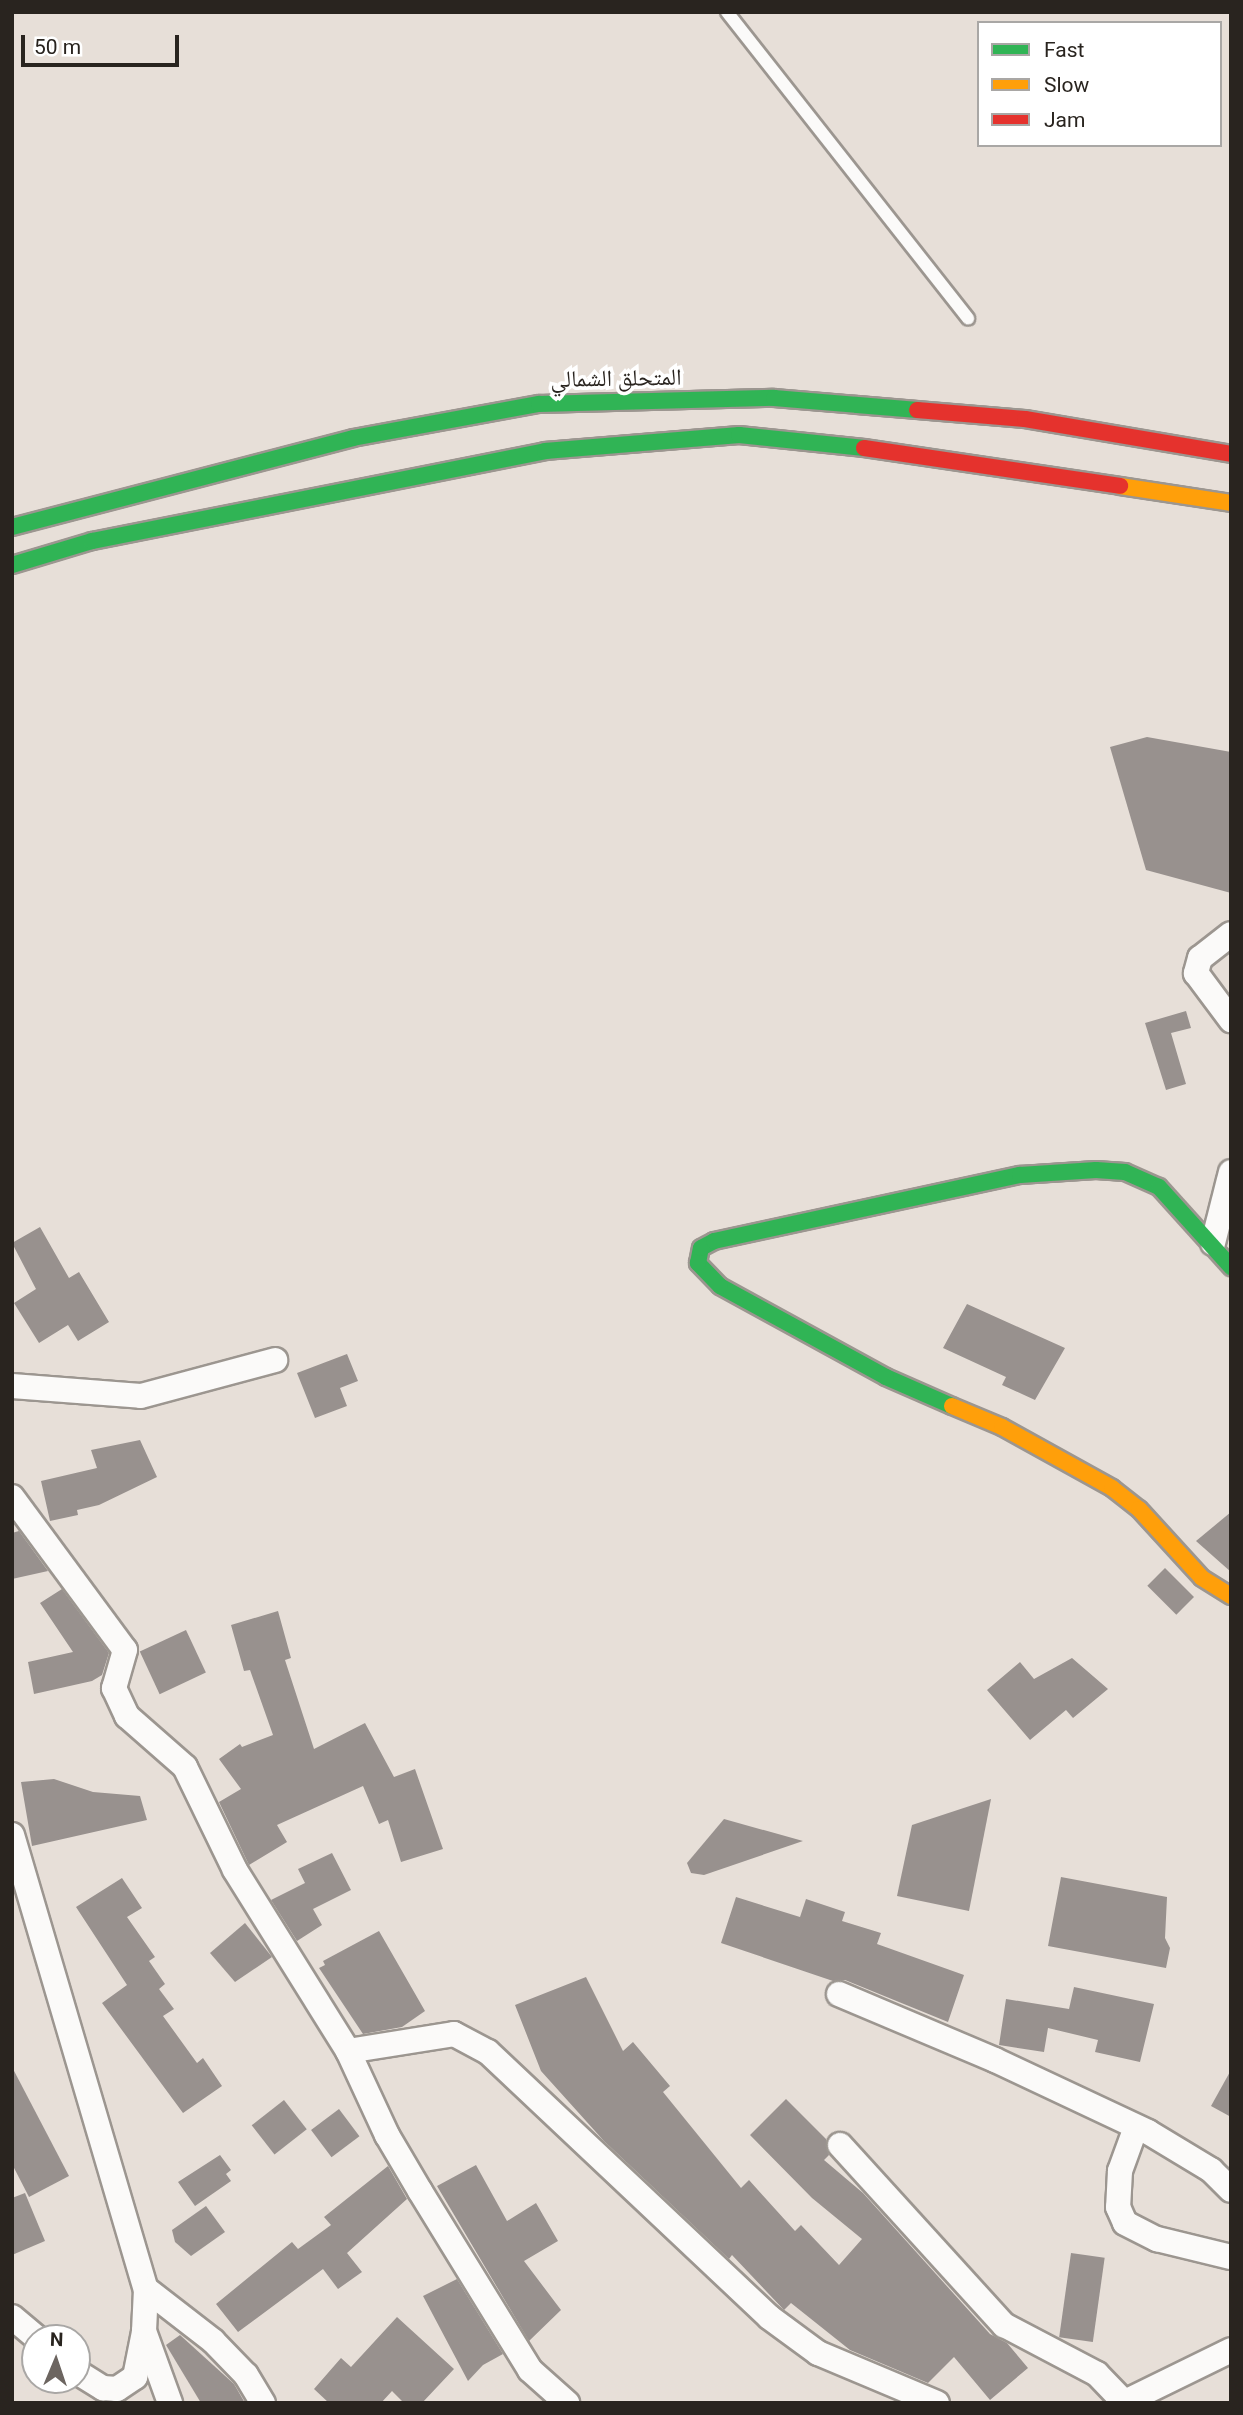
<!DOCTYPE html>
<html>
<head>
<meta charset="utf-8">
<style>
	body { margin:0 }
	#map { position:relative; width:1243px; height:2415px; overflow:hidden; background:#e7dfd8; font-family:Roboto,"Noto Naskh Arabic",sans-serif }
	div>[style] { position:absolute }
	[style*='--x'] { left:calc(var(--x)*1px); top:calc(var(--y)*1px); width:calc(var(--w)*1px); rotate:calc(var(--a)*1deg) }
	.building>* { inset:0; background:#98918e; transform-origin:0 0 }
	.roads { filter:drop-shadow(2px 0 #9c9690) drop-shadow(-2px 0 #9c9690) drop-shadow(0 2px #9c9690) drop-shadow(0 -2px #9c9690) }
	.lane>* { height:12px; margin:-6px; padding:0 6px; transform-origin:6px; border-radius:6px; background:#fbfaf9 }
	.street>* { height:24px; margin:-12px; padding:0 12px; transform-origin:12px; border-radius:12px; background:#fbfaf9 }
	.fast>* { height:16px; margin:-8px; padding:0 8px; transform-origin:8px; border-radius:8px; background:#30b455 }
	.slow>* { height:16px; margin:-8px; padding:0 8px; transform-origin:8px; border-radius:8px; background:#ff9f0a }
	.jam>* { height:16px; margin:-8px; padding:0 8px; transform-origin:8px; border-radius:8px; background:#e5322d }
	span { translate:-50% -50%; white-space:nowrap; text-align:center; line-height:1.15; -webkit-text-stroke:7px #fff; paint-order:stroke }
	.street-label { font-size:23px; color:#29241f }
	.frame { position:absolute; inset:0; border:14px solid #29241f; pointer-events:none }
	.legend { position:absolute; left:977px; top:21px; width:245px; height:126px; box-sizing:border-box; background:#fff; border:2px solid #a9a7a5; margin:0; padding:9px 12px; list-style:none; font-size:21px; color:#29241f }
	.legend li { display:flex; align-items:center; gap:14px; height:35px }
	.legend b { width:35px; border:2px solid #a9a7a5 }
	.north { position:absolute; left:21px; top:2324px; width:70px; height:70px; box-sizing:border-box; background:#fff; border:2px solid #a9a7a5; border-radius:50%; rotate:2deg; font-size:19px; font-weight:700; line-height:28px; text-align:center; color:#29241f }
	.north::after { content:''; display:block; margin:auto; width:24px; height:32px; background:#6c6560; clip-path:polygon(50% 0,100% 100%,50% 72%,0 100%) }
	.scale { position:absolute; left:21px; top:35px; width:158px; height:32px; box-sizing:border-box; border:4px solid #29241f; border-top:0; padding-left:9px; font-size:21px; line-height:24px; white-space:nowrap; color:#29241f; -webkit-text-stroke:5px #fff; paint-order:stroke }
</style>
</head>
<body>
<div id="map">
	<div class="building">
		<div style="clip-path:polygon(1147px 737px,1231px 752px,1231px 893px,1146px 870px,1110px 747px)"></div>
		<div style="clip-path:polygon(1186px 1011px,1191px 1028px,1171px 1033px,1186px 1084px,1166px 1090px,1145px 1023px)"></div>
		<div style="clip-path:polygon(40px 1227px,69px 1278px,79px 1272px,109px 1322px,78px 1341px,68px 1325px,39px 1343px,14px 1303px,36px 1289px,12px 1243px)"></div>
		<div style="clip-path:polygon(967px 1304px,1065px 1348px,1035px 1400px,1002px 1385px,1006px 1377px,943px 1348px)"></div>
		<div style="clip-path:polygon(347px 1354px,358px 1381px,340px 1388px,347px 1406px,315px 1418px,297px 1373px)"></div>
		<div style="clip-path:polygon(140px 1440px,157px 1477px,99px 1505px,77px 1510px,78px 1515px,50px 1521px,41px 1481px,97px 1468px,91px 1450px)"></div>
		<div style="clip-path:polygon(1231px 1512px,1231px 1572px,1196px 1541px)"></div>
		<div style="clip-path:polygon(19px 1531px,48px 1571px,12px 1579px,12px 1533px)"></div>
		<div style="left:1165px;top:1568px;width:41px;height:25px;rotate:45deg"></div>
		<div style="clip-path:polygon(62px 1589px,109px 1653px,102px 1675px,92px 1681px,34px 1694px,28px 1662px,73px 1652px,40px 1603px)"></div>
		<div style="clip-path:polygon(278px 1611px,291px 1658px,285px 1660px,314px 1749px,365px 1723px,394px 1777px,415px 1769px,443px 1849px,401px 1862px,388px 1820px,379px 1824px,363px 1786px,277px 1825px,287px 1842px,249px 1865px,219px 1802px,241px 1789px,219px 1759px,240px 1744px,242px 1747px,273px 1735px,250px 1670px,244px 1671px,231px 1625px)"></div>
		<div style="left:186px;top:1630px;width:47px;height:51px;rotate:65deg"></div>
		<div style="clip-path:polygon(1072px 1658px,1108px 1689px,1073px 1718px,1066px 1710px,1030px 1740px,987px 1690px,1020px 1662px,1034px 1679px)"></div>
		<div style="clip-path:polygon(54px 1779px,93px 1792px,140px 1796px,147px 1820px,32px 1846px,21px 1782px)"></div>
		<div style="clip-path:polygon(991px 1799px,969px 1911px,897px 1896px,912px 1825px)"></div>
		<div style="clip-path:polygon(724px 1819px,803px 1841px,704px 1875px,691px 1873px,687px 1863px)"></div>
		<div style="clip-path:polygon(332px 1853px,351px 1890px,313px 1909px,322px 1925px,297px 1941px,271px 1900px,305px 1883px,298px 1869px)"></div>
		<div style="clip-path:polygon(1061px 1877px,1167px 1897px,1165px 1938px,1170px 1948px,1166px 1968px,1048px 1946px)"></div>
		<div style="clip-path:polygon(122px 1878px,142px 1908px,127px 1917px,155px 1957px,149px 1961px,165px 1984px,159px 1989px,174px 2009px,163px 2016px,197px 2063px,203px 2058px,222px 2086px,183px 2113px,102px 2003px,127px 1985px,76px 1907px)"></div>
		<div style="clip-path:polygon(736px 1897px,800px 1917px,806px 1899px,845px 1912px,842px 1921px,881px 1933px,877px 1944px,964px 1975px,948px 2022px,845px 1980px,833px 1981px,721px 1943px)"></div>
		<div style="clip-path:polygon(245px 1923px,272px 1957px,235px 1982px,210px 1953px)"></div>
		<div style="clip-path:polygon(379px 1931px,425px 2011px,402px 2027px,363px 2034px,319px 1968px,325px 1965px,323px 1961px)"></div>
		<div style="clip-path:polygon(586px 1977px,623px 2051px,633px 2042px,670px 2086px,663px 2092px,741px 2188px,749px 2180px,795px 2231px,801px 2225px,839px 2265px,862px 2239px,812px 2198px,750px 2135px,786px 2099px,826px 2139px,829px 2155px,824px 2160px,863px 2193px,990px 2334px,1007px 2343px,1028px 2368px,990px 2400px,954px 2357px,928px 2383px,850px 2350px,791px 2303px,784px 2310px,732px 2255px,729px 2259px,604px 2141px,541px 2071px,515px 2005px)"></div>
		<div style="clip-path:polygon(1074px 1987px,1154px 2004px,1140px 2062px,1095px 2052px,1098px 2040px,1048px 2028px,1044px 2052px,999px 2045px,1006px 1999px,1069px 2009px)"></div>
		<div style="clip-path:polygon(12px 2067px,69px 2176px,29px 2197px,12px 2164px)"></div>
		<div style="clip-path:polygon(1231px 2070px,1231px 2117px,1211px 2106px)"></div>
		<div style="left:284px;top:2100px;width:37px;height:41px;rotate:52deg"></div>
		<div style="left:339px;top:2109px;width:34px;height:35px;rotate:53deg"></div>
		<div style="clip-path:polygon(220px 2155px,231px 2170px,226px 2174px,231px 2181px,195px 2206px,178px 2182px)"></div>
		<div style="clip-path:polygon(476px 2165px,507px 2221px,536px 2203px,558px 2241px,524px 2261px,561px 2310px,529px 2341px,437px 2186px)"></div>
		<div style="clip-path:polygon(388px 2166px,407px 2199px,347px 2253px,362px 2272px,338px 2289px,323px 2269px,238px 2332px,216px 2304px,292px 2242px,298px 2249px,331px 2225px,324px 2217px)"></div>
		<div style="clip-path:polygon(25px 2193px,45px 2241px,12px 2255px,12px 2198px)"></div>
		<div style="clip-path:polygon(206px 2206px,225px 2232px,191px 2256px,175px 2242px,172px 2230px)"></div>
		<div style="left:1071px;top:2253px;width:34px;height:85px;rotate:8deg"></div>
		<div style="clip-path:polygon(457px 2279px,503px 2354px,483px 2365px,468px 2381px,423px 2296px)"></div>
		<div style="clip-path:polygon(397px 2317px,454px 2369px,422px 2403px,404px 2403px,392px 2391px,381px 2403px,329px 2403px,314px 2389px,341px 2358px,351px 2367px)"></div>
		<div style="clip-path:polygon(180px 2335px,234px 2384px,245px 2403px,201px 2403px,166px 2345px)"></div>
	</div>
	<div class="roads">
		<div class="lane">
			<div style="--x:727;--y:12;--w:390;--a:51.8"></div>
		</div>
		<div class="street">
			<div style="--x:1231;--y:934;--w:39;--a:142"></div>
			<div style="--x:1200;--y:958;--w:16;--a:105"></div>
			<div style="--x:1196;--y:973;--w:59;--a:53.3"></div>
			<div style="--x:1213;--y:1243;--w:73;--a:-75.8"></div>
			<div style="--x:12;--y:1386;--w:129;--a:4.4"></div>
			<div style="--x:141;--y:1396;--w:139;--a:-15"></div>
			<div style="--x:12;--y:1497;--w:190;--a:53.6"></div>
			<div style="--x:125;--y:1650;--w:40;--a:106"></div>
			<div style="--x:114;--y:1688;--w:31;--a:65"></div>
			<div style="--x:127;--y:1716;--w:77;--a:41.3"></div>
			<div style="--x:185;--y:1767;--w:114;--a:64.1"></div>
			<div style="--x:235;--y:1870;--w:213;--a:58"></div>
			<div style="--x:348;--y:2051;--w:93;--a:65.1"></div>
			<div style="--x:387;--y:2135;--w:65;--a:59.5"></div>
			<div style="--x:420;--y:2191;--w:210;--a:58.4"></div>
			<div style="--x:530;--y:2370;--w:50;--a:41.7"></div>
			<div style="--x:12;--y:1835;--w:473;--a:73.6"></div>
			<div style="--x:146;--y:2289;--w:85;--a:37.8"></div>
			<div style="--x:213;--y:2341;--w:47;--a:45.9"></div>
			<div style="--x:246;--y:2375;--w:33;--a:59"></div>
			<div style="--x:839;--y:1994;--w:169;--a:22.9"></div>
			<div style="--x:995;--y:2060;--w:169;--a:25.2"></div>
			<div style="--x:1148;--y:2132;--w:74;--a:31.1"></div>
			<div style="--x:1211;--y:2170;--w:28;--a:45"></div>
			<div style="--x:348;--y:2051;--w:107;--a:-9.1"></div>
			<div style="--x:454;--y:2034;--w:38;--a:28"></div>
			<div style="--x:488;--y:2052;--w:386;--a:43.3"></div>
			<div style="--x:769;--y:2317;--w:61;--a:36.3"></div>
			<div style="--x:818;--y:2353;--w:129;--a:22.8"></div>
			<div style="--x:1136;--y:2127;--w:47;--a:110"></div>
			<div style="--x:1120;--y:2171;--w:36;--a:93"></div>
			<div style="--x:1118;--y:2207;--w:17;--a:66"></div>
			<div style="--x:1125;--y:2223;--w:36;--a:27"></div>
			<div style="--x:1157;--y:2239;--w:76;--a:13.7"></div>
			<div style="--x:840;--y:2145;--w:244;--a:47.7"></div>
			<div style="--x:1004;--y:2325;--w:105;--a:27.8"></div>
			<div style="--x:1097;--y:2374;--w:39;--a:46"></div>
			<div style="--x:146;--y:2289;--w:42;--a:92.7"></div>
			<div style="--x:144;--y:2331;--w:77;--a:70.1"></div>
			<div style="--x:12;--y:2317;--w:33;--a:40"></div>
			<div style="--x:77;--y:2372;--w:31;--a:32"></div>
			<div style="--x:103;--y:2388;--w:14;--a:4"></div>
			<div style="--x:117;--y:2389;--w:22;--a:-34"></div>
			<div style="--x:135;--y:2377;--w:46;--a:-78.7"></div>
			<div style="--x:1123;--y:2403;--w:120;--a:-26.1"></div>
		</div>
		<div class="fast">
			<div style="--x:12;--y:527;--w:352;--a:-14.6"></div>
			<div style="--x:353;--y:438;--w:189;--a:-10.4"></div>
			<div style="--x:539;--y:404;--w:235;--a:-1.5"></div>
			<div style="--x:774;--y:398;--w:144;--a:4.8"></div>
			<div style="--x:12;--y:565;--w:84;--a:-16.7"></div>
			<div style="--x:92;--y:541;--w:462;--a:-11.2"></div>
			<div style="--x:545;--y:451;--w:195;--a:-4.7"></div>
			<div style="--x:739;--y:435;--w:126;--a:5.9"></div>
			<div style="--x:952;--y:1406;--w:72;--a:-156.3"></div>
			<div style="--x:886;--y:1377;--w:189;--a:-151.3"></div>
			<div style="--x:720;--y:1286;--w:32;--a:-134"></div>
			<div style="--x:698;--y:1263;--w:15;--a:-79"></div>
			<div style="--x:701;--y:1248;--w:15;--a:-28"></div>
			<div style="--x:714;--y:1241;--w:313;--a:-12.2"></div>
			<div style="--x:1020;--y:1175;--w:76;--a:-3.8"></div>
			<div style="--x:1096;--y:1170;--w:29;--a:4"></div>
			<div style="--x:1125;--y:1172;--w:37;--a:24"></div>
			<div style="--x:1159;--y:1187;--w:108;--a:48"></div>
		</div>
		<div class="slow">
			<div style="--x:1120;--y:486;--w:112;--a:8.7"></div>
			<div style="--x:952;--y:1406;--w:54;--a:22.8"></div>
			<div style="--x:1002;--y:1427;--w:126;--a:29"></div>
			<div style="--x:1112;--y:1488;--w:34;--a:38"></div>
			<div style="--x:1139;--y:1509;--w:93;--a:47.6"></div>
			<div style="--x:1202;--y:1578;--w:34;--a:32"></div>
		</div>
		<div class="jam">
			<div style="--x:917;--y:410;--w:108;--a:4.8"></div>
			<div style="--x:1025;--y:419;--w:209;--a:9.6"></div>
			<div style="--x:864;--y:448;--w:259;--a:8.4"></div>
		</div>
	</div>
	<div class="street-label">
		<span style="left:616px;top:379px;rotate:-1deg">المتحلق الشمالي</span>
	</div>
	<div class="frame"></div>
	<ul class="legend">
	<li><b style="height:9px;background:#30b455"></b>Fast</li>
	<li><b style="height:9px;background:#ff9f0a"></b>Slow</li>
	<li><b style="height:9px;background:#e5322d"></b>Jam</li>
	</ul>
	<div class="north">N</div>
	<div class="scale">50 m</div>
</div>
</body>
</html>
